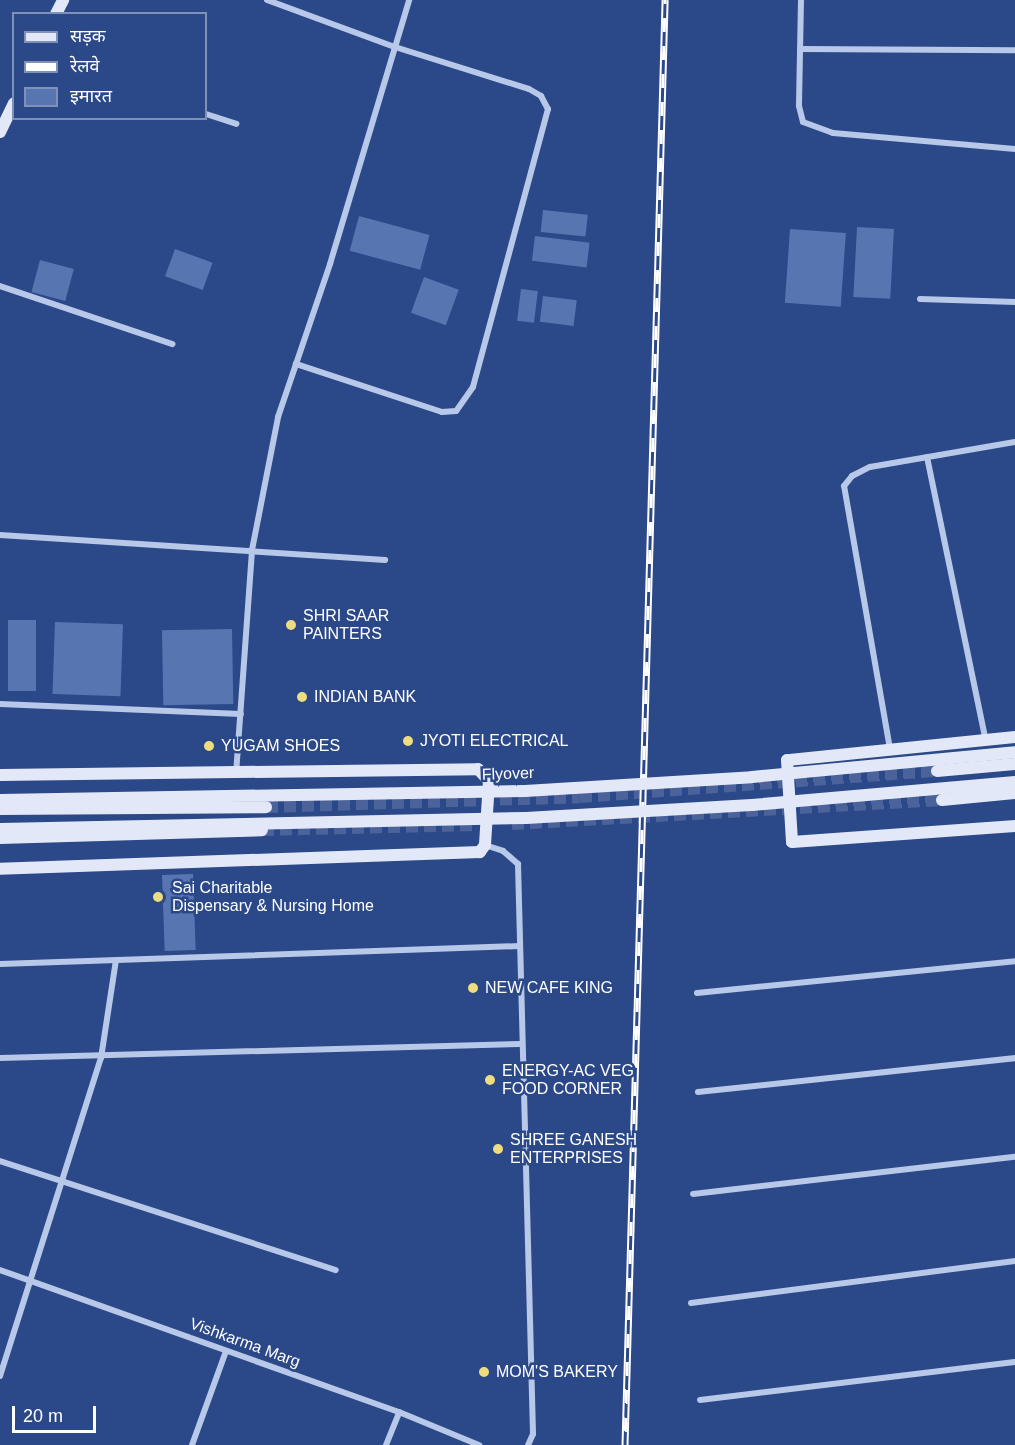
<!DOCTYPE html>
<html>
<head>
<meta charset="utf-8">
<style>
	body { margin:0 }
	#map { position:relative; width:1015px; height:1445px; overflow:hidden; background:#2b4888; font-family:Helvetica,"Noto Sans Devanagari",sans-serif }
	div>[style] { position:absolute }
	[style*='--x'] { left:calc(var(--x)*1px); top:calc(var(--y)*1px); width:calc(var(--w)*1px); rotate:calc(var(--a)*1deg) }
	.building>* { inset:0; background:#5775b1; transform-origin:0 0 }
	.secondary-tunnel>* { height:12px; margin-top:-6px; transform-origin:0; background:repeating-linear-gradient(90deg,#4b639a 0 12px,transparent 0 18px) }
	.street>* { height:6px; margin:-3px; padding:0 3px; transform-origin:3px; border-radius:3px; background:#b8c8e8 }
	.secondary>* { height:12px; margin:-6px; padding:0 6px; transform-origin:6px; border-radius:6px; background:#e2e8f8 }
	.rail>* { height:7px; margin-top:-3.5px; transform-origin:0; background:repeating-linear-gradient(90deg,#2b4888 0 14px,#fff 0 28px); box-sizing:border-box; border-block:2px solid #fff }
	.secondary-bridge>* { height:12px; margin:-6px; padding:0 6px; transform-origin:6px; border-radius:6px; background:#e2e8f8 }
	.dots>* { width:16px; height:16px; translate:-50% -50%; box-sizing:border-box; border:3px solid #2b4888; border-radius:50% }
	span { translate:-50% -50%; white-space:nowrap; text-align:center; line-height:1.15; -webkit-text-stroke:5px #2b4888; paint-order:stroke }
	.poi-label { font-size:16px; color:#fff }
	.left { translate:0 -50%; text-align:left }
	.street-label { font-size:16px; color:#fff }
	.legend { position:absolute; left:12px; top:12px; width:195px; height:108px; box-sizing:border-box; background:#2b4888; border:2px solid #8091b8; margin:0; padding:8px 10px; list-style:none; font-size:18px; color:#fff }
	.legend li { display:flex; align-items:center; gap:12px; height:30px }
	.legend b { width:30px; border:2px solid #8091b8 }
	.scale { position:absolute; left:12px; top:1406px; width:84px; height:27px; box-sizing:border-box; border:3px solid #fff; border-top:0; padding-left:8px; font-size:18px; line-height:21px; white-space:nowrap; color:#fff; -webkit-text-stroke:4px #2b4888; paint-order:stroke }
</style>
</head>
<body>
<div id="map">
	<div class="building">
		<div style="left:543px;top:210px;width:45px;height:22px;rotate:6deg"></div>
		<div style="left:359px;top:216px;width:73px;height:36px;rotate:15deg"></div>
		<div style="left:857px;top:227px;width:37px;height:70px;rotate:3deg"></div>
		<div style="left:790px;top:229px;width:56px;height:74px;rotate:4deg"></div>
		<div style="left:535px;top:236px;width:55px;height:25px;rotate:7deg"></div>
		<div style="left:175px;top:249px;width:40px;height:29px;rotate:20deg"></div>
		<div style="left:40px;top:260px;width:35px;height:33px;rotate:15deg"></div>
		<div style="left:424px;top:277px;width:37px;height:38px;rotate:20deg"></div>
		<div style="left:521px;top:289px;width:17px;height:32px;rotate:7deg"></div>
		<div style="left:543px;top:296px;width:34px;height:26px;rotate:7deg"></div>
		<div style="left:8px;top:620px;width:28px;height:71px"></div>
		<div style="left:55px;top:622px;width:68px;height:72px;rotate:2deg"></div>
		<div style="left:232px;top:629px;width:75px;height:70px;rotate:89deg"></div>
		<div style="left:193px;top:874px;width:76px;height:31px;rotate:88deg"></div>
	</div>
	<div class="secondary-tunnel">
		<div style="--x:266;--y:807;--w:314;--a:-1.8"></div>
		<div style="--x:580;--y:797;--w:358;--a:-4.2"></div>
		<div style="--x:512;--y:824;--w:431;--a:-3.2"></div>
		<div style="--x:262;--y:830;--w:215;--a:-1.3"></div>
	</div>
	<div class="street">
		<div style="--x:267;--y:0;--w:136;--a:20.2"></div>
		<div style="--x:395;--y:47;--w:140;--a:17.4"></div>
		<div style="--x:529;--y:89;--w:14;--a:30"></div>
		<div style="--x:541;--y:96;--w:15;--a:62"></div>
		<div style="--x:548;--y:109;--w:288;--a:105.1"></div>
		<div style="--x:473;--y:387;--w:29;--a:125"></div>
		<div style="--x:456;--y:411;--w:14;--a:176"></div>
		<div style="--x:442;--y:412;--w:154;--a:-161.8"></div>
		<div style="--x:801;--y:0;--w:106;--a:91.1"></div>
		<div style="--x:799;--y:106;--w:16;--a:76"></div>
		<div style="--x:803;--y:122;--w:32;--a:20"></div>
		<div style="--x:833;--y:133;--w:183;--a:5"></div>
		<div style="--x:800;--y:49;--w:215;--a:0.3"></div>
		<div style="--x:206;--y:114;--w:32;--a:18"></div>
		<div style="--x:0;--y:286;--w:182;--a:18.6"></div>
		<div style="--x:920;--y:299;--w:95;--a:1.8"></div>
		<div style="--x:927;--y:457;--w:290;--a:78.3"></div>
		<div style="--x:0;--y:535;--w:386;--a:3.7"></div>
		<div style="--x:0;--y:704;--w:241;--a:2.4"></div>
		<div style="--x:890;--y:749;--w:267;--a:-99.9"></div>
		<div style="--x:844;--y:486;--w:13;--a:-51"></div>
		<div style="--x:852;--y:476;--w:20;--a:-27"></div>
		<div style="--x:870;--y:467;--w:147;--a:-9.8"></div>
		<div style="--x:236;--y:774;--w:225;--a:-85.9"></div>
		<div style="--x:252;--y:550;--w:136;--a:-78.9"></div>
		<div style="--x:278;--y:417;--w:162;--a:-71.2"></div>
		<div style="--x:330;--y:264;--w:276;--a:-73.3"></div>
		<div style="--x:485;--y:845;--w:19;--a:18"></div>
		<div style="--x:503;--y:851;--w:20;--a:41"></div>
		<div style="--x:518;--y:864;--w:570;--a:88.49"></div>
		<div style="--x:533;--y:1434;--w:12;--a:114"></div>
		<div style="--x:0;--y:964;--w:520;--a:-1.98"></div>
		<div style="--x:697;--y:993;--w:320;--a:-5.7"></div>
		<div style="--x:0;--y:1058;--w:521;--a:-1.54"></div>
		<div style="--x:698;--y:1092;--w:319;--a:-6.1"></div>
		<div style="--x:0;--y:1161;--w:353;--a:18"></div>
		<div style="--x:693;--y:1194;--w:324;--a:-6.6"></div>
		<div style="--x:0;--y:1270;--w:424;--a:19.6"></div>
		<div style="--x:399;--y:1412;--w:87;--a:22.4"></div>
		<div style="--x:691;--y:1303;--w:327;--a:-7.4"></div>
		<div style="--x:0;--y:1376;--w:334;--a:-72.4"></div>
		<div style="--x:101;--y:1058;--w:99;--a:-81.3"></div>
		<div style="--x:700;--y:1400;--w:317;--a:-6.9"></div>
		<div style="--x:192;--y:1445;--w:100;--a:-70.1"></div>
		<div style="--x:386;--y:1445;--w:35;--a:-68"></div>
	</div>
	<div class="secondary">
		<div style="--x:56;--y:14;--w:16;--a:-63"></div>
		<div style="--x:0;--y:132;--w:32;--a:-64"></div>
		<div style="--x:1015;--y:737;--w:229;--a:174.2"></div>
		<div style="--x:787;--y:760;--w:82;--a:86.5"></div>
		<div style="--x:792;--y:842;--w:224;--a:-4.1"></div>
		<div style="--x:937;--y:771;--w:78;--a:-5.1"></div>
		<div style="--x:0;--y:775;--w:478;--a:-0.7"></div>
		<div style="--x:478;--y:769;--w:16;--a:47"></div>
		<div style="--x:489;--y:781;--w:64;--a:93.6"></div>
		<div style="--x:485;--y:845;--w:9;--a:126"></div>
		<div style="--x:480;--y:852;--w:480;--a:178"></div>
		<div style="--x:942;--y:800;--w:73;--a:-5.5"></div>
		<div style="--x:0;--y:809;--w:266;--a:-0.4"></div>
		<div style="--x:0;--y:838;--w:262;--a:-1.7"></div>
	</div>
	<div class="rail">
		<div style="--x:625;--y:1445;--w:1446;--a:-88.41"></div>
	</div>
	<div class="secondary-bridge">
		<div style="--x:0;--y:800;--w:525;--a:-0.98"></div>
		<div style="--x:525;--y:791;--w:227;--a:-3.5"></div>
		<div style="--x:752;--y:777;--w:264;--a:-5.4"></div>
		<div style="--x:0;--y:829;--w:526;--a:-1.2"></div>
		<div style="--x:526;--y:818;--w:226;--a:-3.3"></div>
		<div style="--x:752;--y:805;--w:264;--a:-5"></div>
	</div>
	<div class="dots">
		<div style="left:291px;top:625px;background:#eedc80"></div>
		<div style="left:302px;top:697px;background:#eedc80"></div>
		<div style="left:408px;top:741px;background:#eedc80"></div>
		<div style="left:209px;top:746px;background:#eedc80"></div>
		<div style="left:158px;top:897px;background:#eedc80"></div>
		<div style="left:473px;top:988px;background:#eedc80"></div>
		<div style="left:490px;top:1080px;background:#eedc80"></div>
		<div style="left:498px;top:1149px;background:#eedc80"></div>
		<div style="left:484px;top:1372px;background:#eedc80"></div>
	</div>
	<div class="poi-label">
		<span class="left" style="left:303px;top:625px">SHRI SAAR<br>PAINTERS</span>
		<span class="left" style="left:314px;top:697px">INDIAN BANK</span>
		<span class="left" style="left:420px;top:741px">JYOTI ELECTRICAL</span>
		<span class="left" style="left:221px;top:746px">YUGAM SHOES</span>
		<span class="left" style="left:172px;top:897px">Sai Charitable<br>Dispensary &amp; Nursing Home</span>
		<span class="left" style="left:485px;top:988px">NEW CAFE KING</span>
		<span class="left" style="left:502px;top:1080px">ENERGY-AC VEG<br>FOOD CORNER</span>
		<span class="left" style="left:510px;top:1149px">SHREE GANESH<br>ENTERPRISES</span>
		<span class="left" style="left:496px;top:1372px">MOM'S BAKERY</span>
	</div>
	<div class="street-label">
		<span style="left:508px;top:774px;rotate:-2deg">Flyover</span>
		<span style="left:245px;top:1343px;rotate:20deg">Vishkarma Marg</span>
	</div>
	<ul class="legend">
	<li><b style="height:8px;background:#e2e8f8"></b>सड़क</li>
	<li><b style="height:8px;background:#fff"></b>रेलवे</li>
	<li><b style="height:16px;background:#5775b1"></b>इमारत</li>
	</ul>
	<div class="scale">20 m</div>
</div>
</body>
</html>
